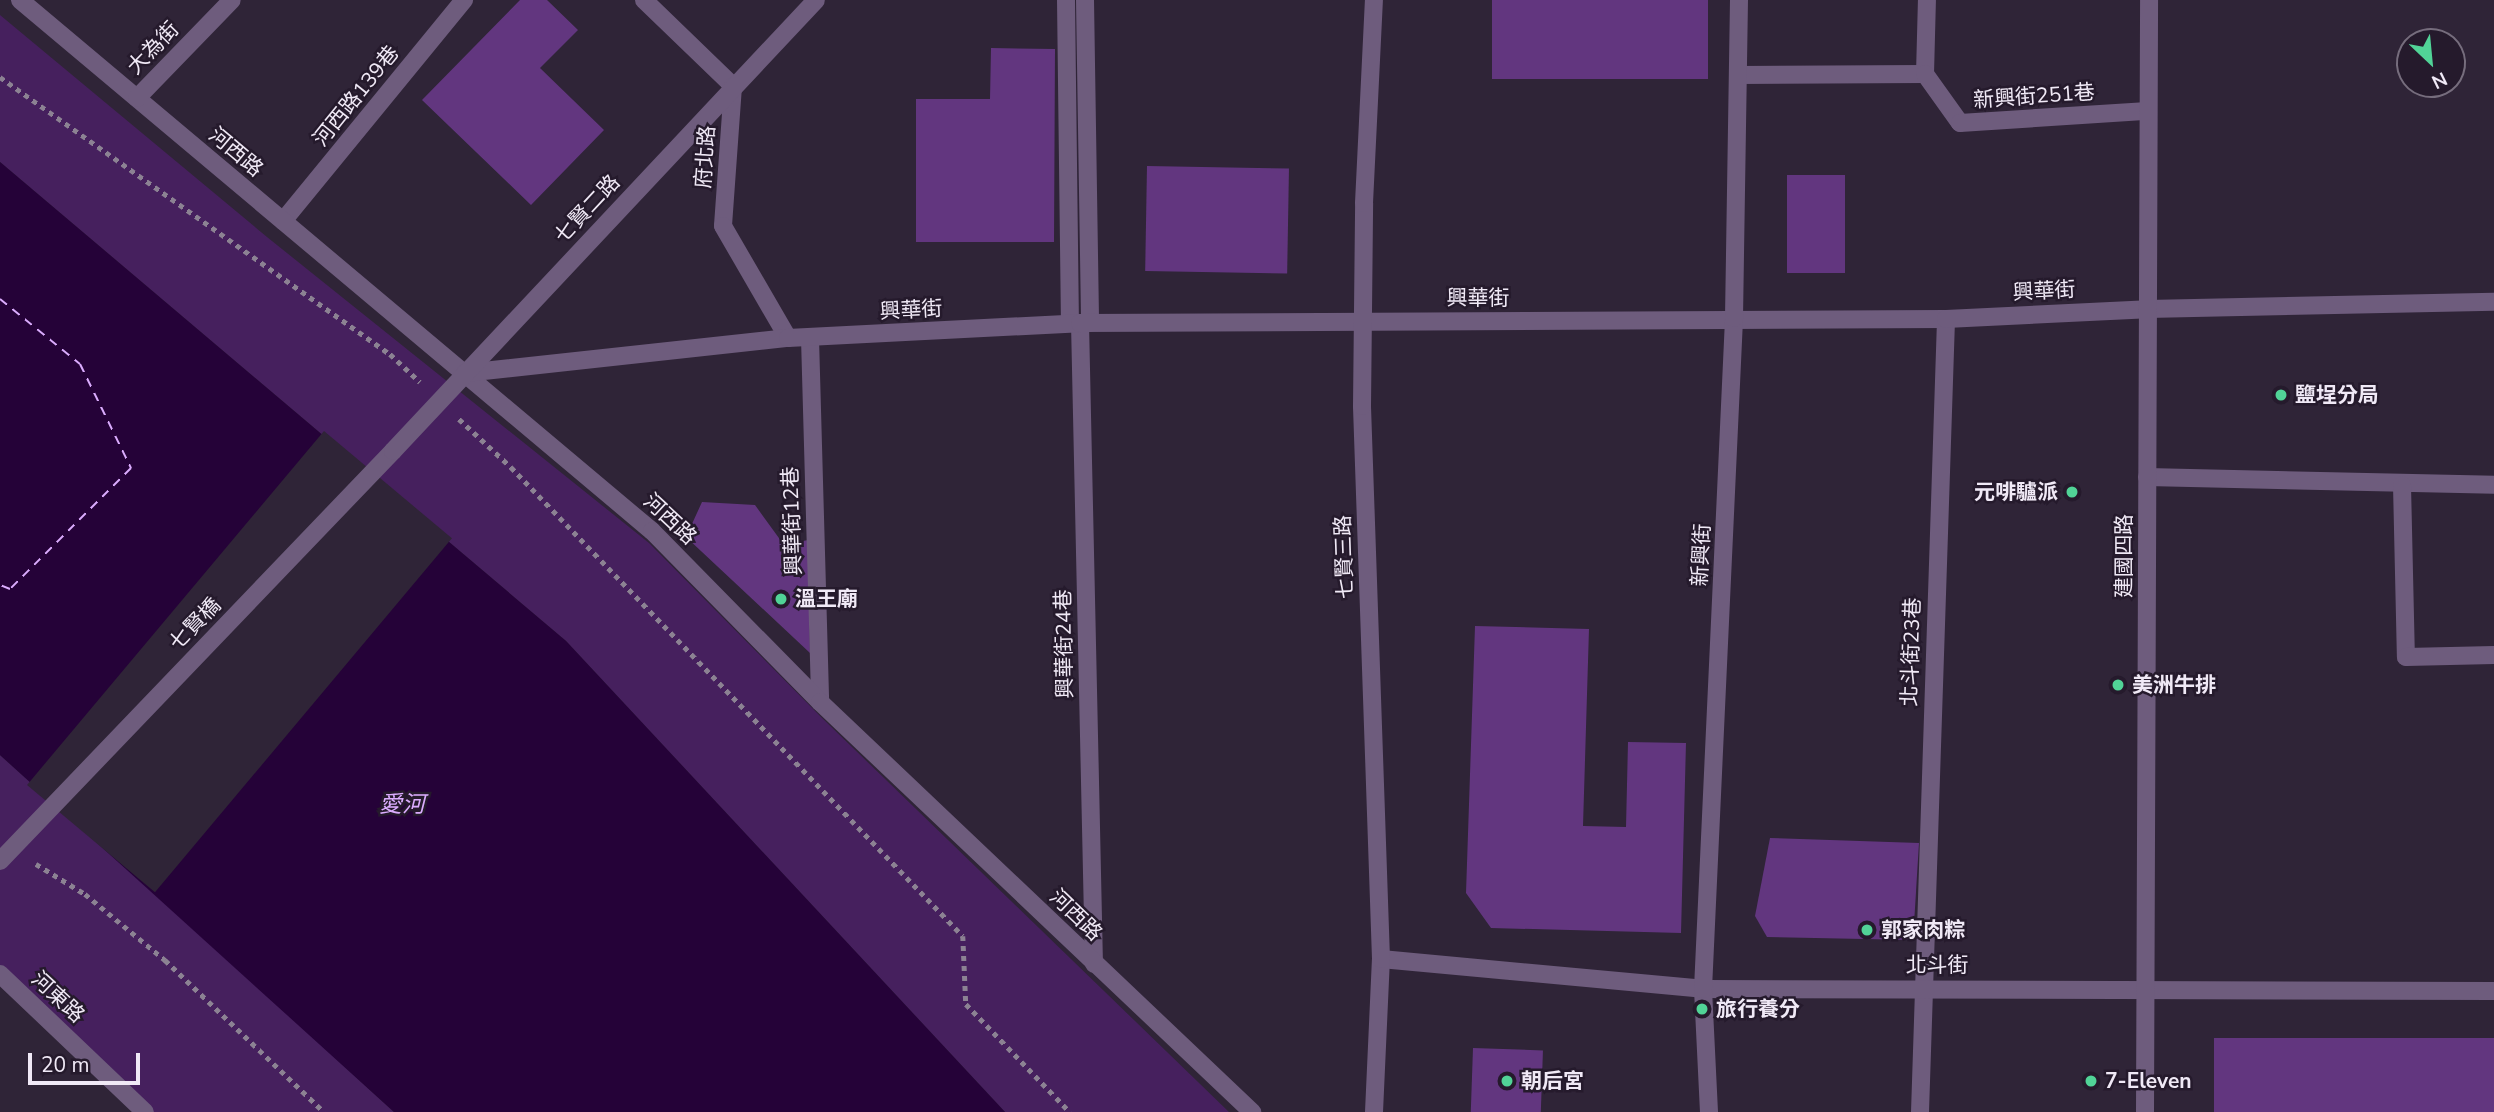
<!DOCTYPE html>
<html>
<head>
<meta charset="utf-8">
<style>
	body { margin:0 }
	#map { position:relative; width:2494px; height:1112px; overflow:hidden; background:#2f2437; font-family:"Nunito Sans","Noto Sans TC",sans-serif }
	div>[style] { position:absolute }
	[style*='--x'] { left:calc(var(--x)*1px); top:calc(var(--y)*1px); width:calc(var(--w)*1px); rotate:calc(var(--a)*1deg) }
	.green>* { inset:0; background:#46205e }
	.water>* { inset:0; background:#250238 }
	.pier>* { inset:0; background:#2f2437; transform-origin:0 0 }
	.ferry>* { height:2px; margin-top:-1px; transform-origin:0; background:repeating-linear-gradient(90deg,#dbacfe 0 9px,transparent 0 16px) }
	.building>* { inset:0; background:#62367f; transform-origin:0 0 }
	.path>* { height:4.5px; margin-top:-2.25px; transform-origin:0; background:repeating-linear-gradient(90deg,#8c8293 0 5px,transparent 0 10px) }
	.service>* { height:18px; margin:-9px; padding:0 9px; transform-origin:9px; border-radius:9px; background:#6e5c7d }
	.minor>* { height:18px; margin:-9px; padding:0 9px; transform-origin:9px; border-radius:9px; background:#6e5c7d }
	.tertiary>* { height:18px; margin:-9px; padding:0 9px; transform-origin:9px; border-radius:9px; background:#6e5c7d }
	.dots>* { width:19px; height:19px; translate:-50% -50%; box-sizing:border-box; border:4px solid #251a2c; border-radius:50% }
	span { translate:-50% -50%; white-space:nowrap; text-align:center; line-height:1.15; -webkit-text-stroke:5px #251a2c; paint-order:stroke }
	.street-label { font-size:21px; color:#f0e9f6 }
	.poi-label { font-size:21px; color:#f0e9f6; font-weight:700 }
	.left { translate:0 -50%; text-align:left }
	.right { translate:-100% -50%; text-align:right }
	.water-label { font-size:23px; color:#dbacfe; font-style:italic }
	.north { position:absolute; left:2396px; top:28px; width:70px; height:70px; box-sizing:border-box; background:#251a2c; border:2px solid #766d7d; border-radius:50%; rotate:154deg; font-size:19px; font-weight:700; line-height:28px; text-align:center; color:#f0e9f6 }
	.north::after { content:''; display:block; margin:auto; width:24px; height:32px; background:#51d397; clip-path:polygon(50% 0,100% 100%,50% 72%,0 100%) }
	.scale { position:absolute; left:28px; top:1053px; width:112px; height:32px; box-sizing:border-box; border:4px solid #f0e9f6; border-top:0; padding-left:9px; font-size:21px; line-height:24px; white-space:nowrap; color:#f0e9f6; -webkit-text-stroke:5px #251a2c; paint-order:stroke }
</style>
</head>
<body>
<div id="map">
	<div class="green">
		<div style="clip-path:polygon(0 15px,267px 237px,649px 543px,821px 717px,1229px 1112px,1005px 1112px,566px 641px,0 162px)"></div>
		<div style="clip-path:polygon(0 755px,225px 957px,394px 1112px,153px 1112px,0 973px)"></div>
	</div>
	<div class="water">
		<div style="clip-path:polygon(0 162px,566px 641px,1005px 1112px,394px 1112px,0 755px)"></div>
	</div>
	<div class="pier">
		<div style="left:324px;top:431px;width:167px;height:462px;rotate:40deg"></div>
	</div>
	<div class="ferry">
		<div style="--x:0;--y:299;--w:103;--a:39.1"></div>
		<div style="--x:80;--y:364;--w:116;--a:63.9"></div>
		<div style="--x:131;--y:468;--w:171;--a:135"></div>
		<div style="--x:10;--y:589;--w:11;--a:-158"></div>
	</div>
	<div class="building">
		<div style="clip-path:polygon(520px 0,547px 0,578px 30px,540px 68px,604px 130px,531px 205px,422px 100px)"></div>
		<div style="left:1492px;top:0;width:216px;height:79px"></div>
		<div style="clip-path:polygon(991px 48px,1055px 49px,1054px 242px,916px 242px,916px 99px,990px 99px)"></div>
		<div style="left:1147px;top:166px;width:142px;height:105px;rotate:1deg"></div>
		<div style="left:1787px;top:175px;width:58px;height:98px"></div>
		<div style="clip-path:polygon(702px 502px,755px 505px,784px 545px,808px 540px,810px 653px,686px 537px)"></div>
		<div style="clip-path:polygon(1475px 626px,1589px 629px,1583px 826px,1626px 827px,1628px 742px,1686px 743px,1681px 933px,1491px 928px,1466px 893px)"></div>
		<div style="clip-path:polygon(1770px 838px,1919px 843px,1913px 940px,1767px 937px,1755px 916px)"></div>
		<div style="left:2494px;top:1038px;width:74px;height:280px;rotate:90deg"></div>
		<div style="left:1473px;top:1048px;width:70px;height:64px;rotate:2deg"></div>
	</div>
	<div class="path">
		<div style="--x:0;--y:77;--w:478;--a:35.4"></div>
		<div style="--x:390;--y:354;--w:41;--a:43"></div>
		<div style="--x:459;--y:419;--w:71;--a:42.7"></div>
		<div style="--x:511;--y:467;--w:651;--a:46.06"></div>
		<div style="--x:963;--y:936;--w:68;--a:87.5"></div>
		<div style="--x:966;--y:1004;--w:150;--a:46.1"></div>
		<div style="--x:36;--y:864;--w:57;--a:31.5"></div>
		<div style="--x:85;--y:894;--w:104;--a:39.5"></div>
		<div style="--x:165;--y:960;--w:220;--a:43.7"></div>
	</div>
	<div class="service">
		<div style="--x:1066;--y:0;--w:323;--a:89.3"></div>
		<div style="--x:1085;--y:0;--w:323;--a:89.1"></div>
		<div style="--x:1925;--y:74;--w:74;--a:-88.5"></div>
		<div style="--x:1738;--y:75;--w:187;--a:-0.3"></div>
		<div style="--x:1925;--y:74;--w:60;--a:54.5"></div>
		<div style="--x:1960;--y:123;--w:188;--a:-3.7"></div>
		<div style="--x:283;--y:221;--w:286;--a:-50.7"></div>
		<div style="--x:1080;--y:323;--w:641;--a:88.75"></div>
		<div style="--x:810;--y:338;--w:364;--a:88.4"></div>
		<div style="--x:2147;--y:477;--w:347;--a:1.3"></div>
		<div style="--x:2402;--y:485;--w:172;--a:88.7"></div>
		<div style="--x:2406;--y:657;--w:88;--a:-1.3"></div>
		<div style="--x:1920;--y:1112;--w:793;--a:-88.12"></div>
	</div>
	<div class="minor">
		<div style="--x:20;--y:0;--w:825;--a:40.04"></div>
		<div style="--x:652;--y:531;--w:240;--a:45.5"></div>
		<div style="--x:820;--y:702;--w:596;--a:43.5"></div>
		<div style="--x:644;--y:0;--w:124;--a:44"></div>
		<div style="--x:733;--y:86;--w:140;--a:94.1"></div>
		<div style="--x:723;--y:226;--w:129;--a:59.9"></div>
		<div style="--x:137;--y:98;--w:136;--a:-45.9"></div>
		<div style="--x:465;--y:373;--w:325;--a:-6.2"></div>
		<div style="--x:788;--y:338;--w:292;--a:-2.9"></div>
		<div style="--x:1080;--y:323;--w:866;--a:-0.26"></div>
		<div style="--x:1946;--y:319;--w:201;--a:-2.8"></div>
		<div style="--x:2147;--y:309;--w:347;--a:-1.2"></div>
		<div style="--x:1381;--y:959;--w:323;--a:5.3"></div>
		<div style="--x:1703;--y:989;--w:791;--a:0.14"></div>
		<div style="--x:0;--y:974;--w:200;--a:43.6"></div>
		<div style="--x:1374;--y:1112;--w:153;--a:-87.4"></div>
		<div style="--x:1381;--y:959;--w:553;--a:-91.97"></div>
		<div style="--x:1362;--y:406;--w:203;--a:-89.4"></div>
		<div style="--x:1364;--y:203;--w:203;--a:-87.2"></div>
		<div style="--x:1709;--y:1112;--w:123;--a:-92.8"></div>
		<div style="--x:1703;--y:989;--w:672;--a:-87.35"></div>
		<div style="--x:1734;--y:318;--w:318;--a:-89.1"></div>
		<div style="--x:2145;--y:1112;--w:1112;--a:-89.79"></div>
	</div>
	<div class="tertiary">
		<div style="--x:0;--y:861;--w:568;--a:-46.21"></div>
		<div style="--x:393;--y:451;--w:618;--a:-46.83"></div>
	</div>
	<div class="dots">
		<div style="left:2281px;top:395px;background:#51d397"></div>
		<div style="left:2072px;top:492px;background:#51d397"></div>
		<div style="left:781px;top:599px;background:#51d397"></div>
		<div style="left:2118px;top:685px;background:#51d397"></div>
		<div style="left:1867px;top:930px;background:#51d397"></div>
		<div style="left:1702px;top:1009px;background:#51d397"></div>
		<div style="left:1507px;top:1081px;background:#51d397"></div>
		<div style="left:2091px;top:1081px;background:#51d397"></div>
	</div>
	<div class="street-label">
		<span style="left:153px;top:48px;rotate:-46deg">大為街</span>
		<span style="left:356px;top:96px;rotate:-51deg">河西路139巷</span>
		<span style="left:2034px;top:96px;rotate:-4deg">新興街251巷</span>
		<span style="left:236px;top:152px;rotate:40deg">河西路</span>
		<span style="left:705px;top:157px;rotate:-86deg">府北路</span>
		<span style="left:587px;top:209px;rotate:-47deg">七賢二路</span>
		<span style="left:2044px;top:291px;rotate:-3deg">興華街</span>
		<span style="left:1478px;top:298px">興華街</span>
		<span style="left:911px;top:310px;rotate:-3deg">興華街</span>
		<span style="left:670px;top:519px;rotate:43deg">河西路</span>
		<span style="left:792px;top:521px;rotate:-92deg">興華街12巷</span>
		<span style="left:1701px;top:555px;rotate:-87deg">新興街</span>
		<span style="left:2124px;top:556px;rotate:-90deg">建國四路</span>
		<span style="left:1344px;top:557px;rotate:-92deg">七賢三路</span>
		<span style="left:195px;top:624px;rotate:-46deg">七賢橋</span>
		<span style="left:1064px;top:644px;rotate:-91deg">興華街24巷</span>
		<span style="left:1911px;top:652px;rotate:-88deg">北斗街23巷</span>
		<span style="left:1076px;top:915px;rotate:44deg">河西路</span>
		<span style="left:1937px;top:965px">北斗街</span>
		<span style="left:58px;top:997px;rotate:43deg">河東路</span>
	</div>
	<div class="poi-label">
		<span class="left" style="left:2295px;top:395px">鹽埕分局</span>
		<span class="right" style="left:2058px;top:492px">元啡驢派</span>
		<span class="left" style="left:795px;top:599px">溫王廟</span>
		<span class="left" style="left:2132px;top:685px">美洲牛排</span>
		<span class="left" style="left:1881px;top:930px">郭家肉粽</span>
		<span class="left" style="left:1716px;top:1009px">旅行養分</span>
		<span class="left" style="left:1521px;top:1081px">朝后宮</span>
		<span class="left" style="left:2105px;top:1081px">7-Eleven</span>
	</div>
	<div class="water-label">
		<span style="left:402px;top:805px">愛河</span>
	</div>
	<div class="north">N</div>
	<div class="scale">20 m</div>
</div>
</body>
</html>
